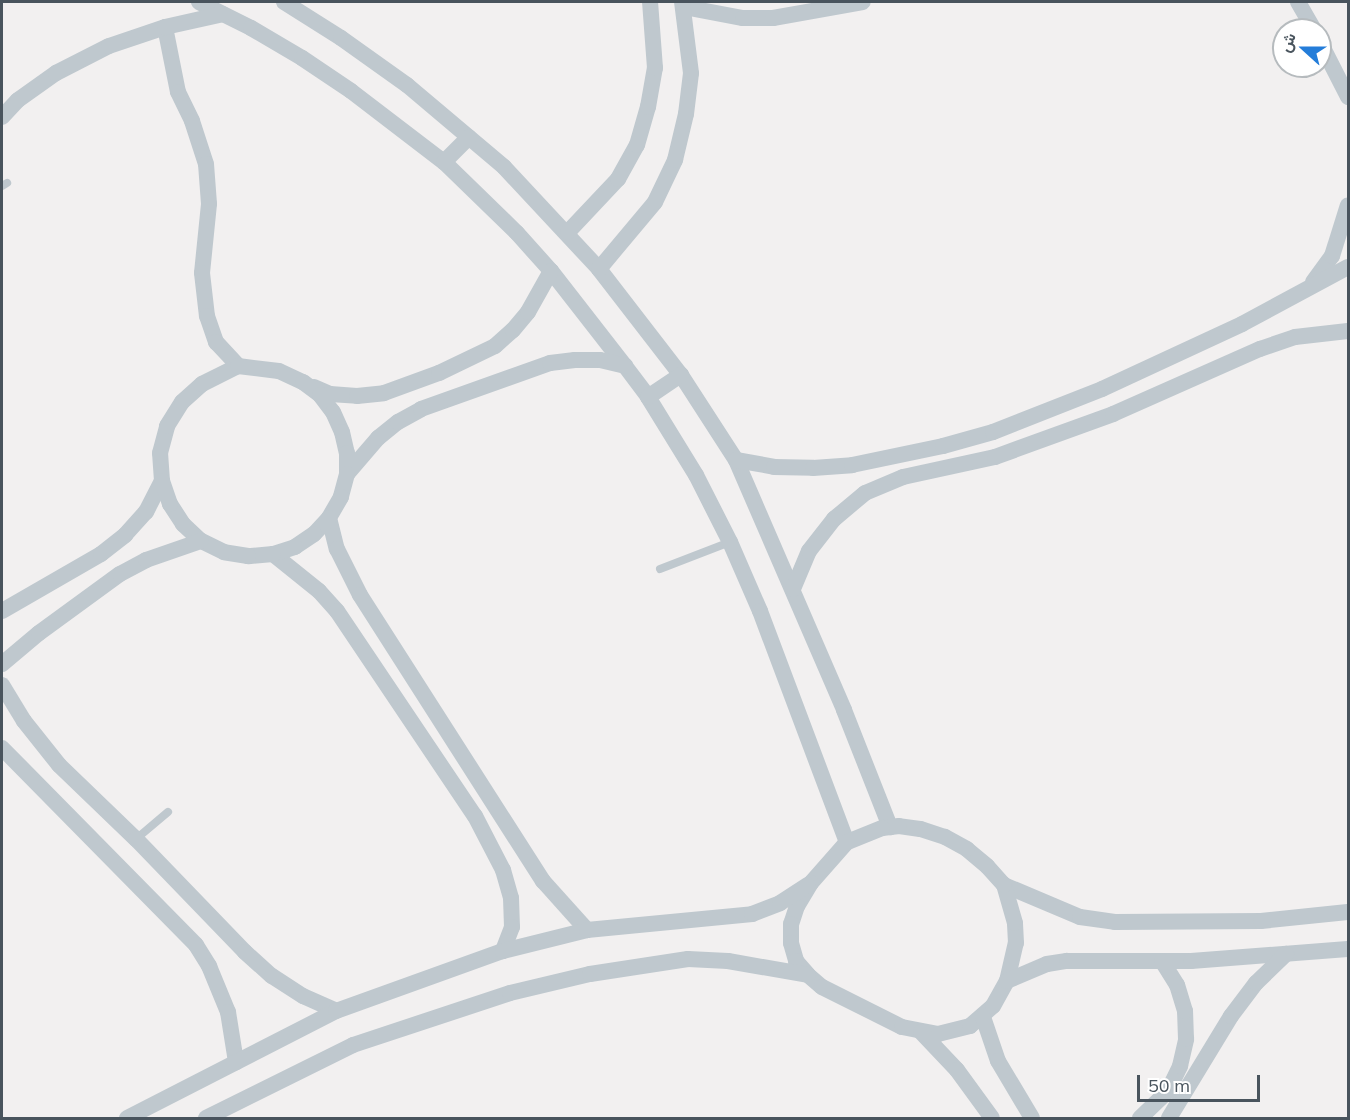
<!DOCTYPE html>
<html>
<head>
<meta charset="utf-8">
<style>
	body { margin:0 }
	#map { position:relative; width:1350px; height:1120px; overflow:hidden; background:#f2f0f0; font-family:Mulish,Vazirmatn,sans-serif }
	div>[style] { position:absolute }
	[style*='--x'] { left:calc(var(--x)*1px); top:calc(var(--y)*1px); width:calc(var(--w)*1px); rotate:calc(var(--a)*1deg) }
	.service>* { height:8px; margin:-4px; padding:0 4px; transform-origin:4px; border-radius:4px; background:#bfc8ce }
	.minor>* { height:16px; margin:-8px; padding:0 8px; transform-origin:8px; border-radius:8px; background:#bfc8ce }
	span { translate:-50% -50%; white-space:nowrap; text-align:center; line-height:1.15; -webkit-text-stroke:4.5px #fff; paint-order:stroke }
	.frame { position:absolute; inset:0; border:3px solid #49545d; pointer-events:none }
	.north { position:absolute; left:1272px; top:18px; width:60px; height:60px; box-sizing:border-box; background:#fff; border:2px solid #b6bbbe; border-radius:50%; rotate:291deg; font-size:16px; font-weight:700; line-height:24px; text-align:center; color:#49545d }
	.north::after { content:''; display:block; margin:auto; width:21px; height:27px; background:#247dd9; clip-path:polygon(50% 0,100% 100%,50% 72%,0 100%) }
	.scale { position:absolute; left:1137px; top:1075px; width:123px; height:27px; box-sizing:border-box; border:3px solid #49545d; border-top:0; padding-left:8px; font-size:18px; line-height:21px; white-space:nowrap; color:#49545d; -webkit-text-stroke:4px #fff; paint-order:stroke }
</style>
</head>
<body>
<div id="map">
	<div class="service">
		<div style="--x:2;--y:186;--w:6;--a:-31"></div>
		<div style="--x:660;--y:569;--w:75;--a:-21.1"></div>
		<div style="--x:136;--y:839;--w:42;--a:-40.2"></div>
	</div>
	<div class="minor">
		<div style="--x:199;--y:2;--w:58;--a:26.6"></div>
		<div style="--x:251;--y:28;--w:59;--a:30.5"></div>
		<div style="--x:302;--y:58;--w:59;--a:34"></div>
		<div style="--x:351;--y:91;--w:117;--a:37.4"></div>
		<div style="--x:444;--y:162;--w:102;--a:44.2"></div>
		<div style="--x:517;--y:233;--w:51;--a:48.2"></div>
		<div style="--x:551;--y:271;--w:120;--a:52.1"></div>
		<div style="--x:625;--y:366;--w:39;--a:53"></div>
		<div style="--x:648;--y:397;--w:92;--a:58.4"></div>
		<div style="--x:696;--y:475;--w:75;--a:63.1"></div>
		<div style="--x:730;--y:542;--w:75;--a:66.5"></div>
		<div style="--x:760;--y:611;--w:247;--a:69.4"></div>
		<div style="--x:284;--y:2;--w:67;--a:32.3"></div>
		<div style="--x:341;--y:38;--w:81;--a:35.5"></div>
		<div style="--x:407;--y:85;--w:127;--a:40.2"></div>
		<div style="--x:504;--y:167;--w:139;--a:47"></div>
		<div style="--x:599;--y:269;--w:134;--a:52.3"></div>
		<div style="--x:681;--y:375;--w:101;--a:57.1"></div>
		<div style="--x:736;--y:460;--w:272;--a:66.6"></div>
		<div style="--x:844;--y:710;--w:126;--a:68.5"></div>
		<div style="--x:1298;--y:2;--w:32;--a:60"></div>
		<div style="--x:684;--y:7;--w:60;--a:10.6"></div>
		<div style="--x:743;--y:18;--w:30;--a:0"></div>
		<div style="--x:773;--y:18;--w:91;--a:-10.1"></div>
		<div style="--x:165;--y:27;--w:66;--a:78.7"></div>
		<div style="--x:178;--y:92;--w:32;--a:64"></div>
		<div style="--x:192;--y:121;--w:45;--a:72"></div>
		<div style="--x:206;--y:164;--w:40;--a:85.7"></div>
		<div style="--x:209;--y:204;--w:69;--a:95.8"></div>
		<div style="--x:202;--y:273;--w:43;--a:83.4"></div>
		<div style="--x:207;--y:316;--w:28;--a:71"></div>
		<div style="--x:216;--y:342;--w:33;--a:47"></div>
		<div style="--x:1320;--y:42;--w:62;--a:63"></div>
		<div style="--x:2;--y:117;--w:23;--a:-47"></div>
		<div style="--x:18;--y:100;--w:47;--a:-35.4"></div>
		<div style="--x:56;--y:73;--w:59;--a:-27"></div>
		<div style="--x:109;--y:46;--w:59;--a:-18.7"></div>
		<div style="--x:165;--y:27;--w:59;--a:-12.6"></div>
		<div style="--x:444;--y:162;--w:35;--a:-45"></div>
		<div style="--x:568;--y:232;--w:73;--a:-46.7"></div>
		<div style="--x:618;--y:179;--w:39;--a:-61"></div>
		<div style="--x:637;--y:145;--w:40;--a:-74"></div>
		<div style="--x:648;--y:107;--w:40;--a:-80"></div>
		<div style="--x:655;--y:68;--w:66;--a:-94.3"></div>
		<div style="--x:599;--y:269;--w:87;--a:-50.1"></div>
		<div style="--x:655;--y:202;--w:47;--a:-64.5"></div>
		<div style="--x:675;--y:160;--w:47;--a:-76.6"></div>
		<div style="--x:686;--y:114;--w:41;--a:-83"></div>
		<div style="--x:691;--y:73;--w:72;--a:-97.2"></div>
		<div style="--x:1313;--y:282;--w:32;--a:-54"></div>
		<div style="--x:1332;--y:256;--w:53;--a:-72.6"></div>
		<div style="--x:314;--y:387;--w:17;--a:24"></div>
		<div style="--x:330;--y:394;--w:27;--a:4"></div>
		<div style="--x:357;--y:396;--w:27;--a:-6"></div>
		<div style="--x:384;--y:393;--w:59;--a:-20"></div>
		<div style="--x:439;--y:373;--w:62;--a:-25.7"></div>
		<div style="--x:495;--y:346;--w:24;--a:-42"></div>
		<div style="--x:513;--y:330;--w:23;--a:-50"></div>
		<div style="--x:528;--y:312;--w:47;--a:-60.7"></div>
		<div style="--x:648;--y:397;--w:40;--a:-34"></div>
		<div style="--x:736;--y:460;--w:39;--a:10"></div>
		<div style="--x:774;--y:467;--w:39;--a:1"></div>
		<div style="--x:813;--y:468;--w:39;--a:-4"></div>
		<div style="--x:852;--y:465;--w:93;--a:-11.8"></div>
		<div style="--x:943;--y:446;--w:52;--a:-15.6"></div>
		<div style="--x:993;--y:432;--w:117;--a:-21.5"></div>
		<div style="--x:1102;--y:389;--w:154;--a:-24.9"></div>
		<div style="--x:1242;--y:324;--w:120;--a:-28.3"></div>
		<div style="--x:347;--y:474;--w:48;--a:-49.3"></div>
		<div style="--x:378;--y:438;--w:26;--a:-39"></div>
		<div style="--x:398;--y:422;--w:26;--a:-29"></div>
		<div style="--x:421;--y:409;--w:137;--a:-19.6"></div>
		<div style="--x:550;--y:363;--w:25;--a:-7"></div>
		<div style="--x:575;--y:360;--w:25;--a:0"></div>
		<div style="--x:600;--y:360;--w:26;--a:13"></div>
		<div style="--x:329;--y:518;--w:32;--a:76"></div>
		<div style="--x:337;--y:549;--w:51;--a:63.4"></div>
		<div style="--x:360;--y:595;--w:340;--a:57.4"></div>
		<div style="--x:543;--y:881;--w:66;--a:48.1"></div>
		<div style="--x:273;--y:554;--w:59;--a:38.8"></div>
		<div style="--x:319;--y:591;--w:27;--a:48"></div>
		<div style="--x:337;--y:611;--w:247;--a:56.1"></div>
		<div style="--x:475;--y:816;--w:61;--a:62.6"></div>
		<div style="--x:503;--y:870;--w:29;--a:74"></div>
		<div style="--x:511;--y:898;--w:29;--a:88"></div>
		<div style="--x:512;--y:927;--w:26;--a:111"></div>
		<div style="--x:793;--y:589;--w:41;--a:-67.2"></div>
		<div style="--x:809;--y:551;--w:41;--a:-52"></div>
		<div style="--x:834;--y:519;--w:40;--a:-40"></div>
		<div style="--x:865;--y:493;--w:41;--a:-22.8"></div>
		<div style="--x:903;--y:477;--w:94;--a:-12.3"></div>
		<div style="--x:995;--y:457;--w:126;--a:-20"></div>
		<div style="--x:1113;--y:414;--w:161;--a:-23.9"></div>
		<div style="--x:1260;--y:349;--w:37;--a:-19"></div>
		<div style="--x:1295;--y:337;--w:53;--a:-6.5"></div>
		<div style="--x:2;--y:611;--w:114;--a:-29.9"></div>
		<div style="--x:101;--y:554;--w:31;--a:-38"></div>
		<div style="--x:125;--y:535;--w:31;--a:-48"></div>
		<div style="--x:146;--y:512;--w:35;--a:-63"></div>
		<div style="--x:162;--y:481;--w:28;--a:-94"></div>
		<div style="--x:160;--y:453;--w:28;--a:-75"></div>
		<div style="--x:167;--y:426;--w:28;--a:-58"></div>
		<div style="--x:182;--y:402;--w:27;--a:-42"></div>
		<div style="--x:202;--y:384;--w:40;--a:-26.6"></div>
		<div style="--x:238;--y:366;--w:41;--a:7"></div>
		<div style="--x:279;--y:371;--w:26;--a:25"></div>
		<div style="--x:303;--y:382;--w:21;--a:37"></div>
		<div style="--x:320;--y:395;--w:21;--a:53"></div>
		<div style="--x:333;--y:412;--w:22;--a:66"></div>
		<div style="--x:342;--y:432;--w:22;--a:77"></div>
		<div style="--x:347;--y:453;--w:21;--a:90"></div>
		<div style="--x:347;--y:474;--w:24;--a:105"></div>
		<div style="--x:341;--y:497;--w:24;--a:120"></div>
		<div style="--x:329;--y:518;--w:22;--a:133"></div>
		<div style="--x:314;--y:534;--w:23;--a:146"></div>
		<div style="--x:295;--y:547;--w:23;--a:162"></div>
		<div style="--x:273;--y:554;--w:25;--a:175"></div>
		<div style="--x:248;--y:556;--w:24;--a:-171"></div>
		<div style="--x:224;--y:552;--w:25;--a:-154"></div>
		<div style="--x:201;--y:541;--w:25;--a:-137"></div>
		<div style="--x:183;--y:524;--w:24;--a:-123"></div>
		<div style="--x:170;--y:504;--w:24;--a:-109"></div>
		<div style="--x:2;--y:664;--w:48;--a:-40"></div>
		<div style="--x:39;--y:633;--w:100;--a:-36.1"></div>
		<div style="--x:120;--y:574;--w:30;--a:-28"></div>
		<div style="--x:146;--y:560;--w:58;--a:-19.1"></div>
		<div style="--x:2;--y:685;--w:42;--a:58.6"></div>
		<div style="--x:24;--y:721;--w:56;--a:51.5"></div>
		<div style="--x:59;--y:765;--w:107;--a:43.9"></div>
		<div style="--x:136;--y:839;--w:157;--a:46"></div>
		<div style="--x:245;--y:952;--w:36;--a:42"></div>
		<div style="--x:272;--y:976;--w:37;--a:33"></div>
		<div style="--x:303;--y:996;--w:36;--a:24"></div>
		<div style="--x:2;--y:748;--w:276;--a:45.4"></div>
		<div style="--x:196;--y:945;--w:25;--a:58"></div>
		<div style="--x:209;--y:966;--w:50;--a:67.6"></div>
		<div style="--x:228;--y:1012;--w:51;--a:80.9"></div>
		<div style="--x:1004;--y:885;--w:82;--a:22.8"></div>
		<div style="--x:1080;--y:917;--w:35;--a:8"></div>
		<div style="--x:1115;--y:922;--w:146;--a:-0.4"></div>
		<div style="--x:1261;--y:921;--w:87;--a:-5.9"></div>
		<div style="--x:1007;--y:981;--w:39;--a:-77"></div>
		<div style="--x:1016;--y:943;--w:20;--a:-93"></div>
		<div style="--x:1015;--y:923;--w:40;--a:-106"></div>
		<div style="--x:1004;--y:885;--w:25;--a:-132"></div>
		<div style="--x:987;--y:866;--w:26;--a:-140"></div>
		<div style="--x:967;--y:849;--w:25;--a:-151"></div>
		<div style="--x:945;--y:837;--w:26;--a:-162"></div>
		<div style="--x:920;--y:829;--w:21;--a:-172"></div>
		<div style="--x:899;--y:826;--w:17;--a:173"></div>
		<div style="--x:882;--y:828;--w:38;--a:158"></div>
		<div style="--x:847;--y:842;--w:55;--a:131.3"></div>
		<div style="--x:811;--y:883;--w:27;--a:121"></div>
		<div style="--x:797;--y:906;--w:19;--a:108"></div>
		<div style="--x:791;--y:924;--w:19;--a:90"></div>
		<div style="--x:791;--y:943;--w:19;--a:74"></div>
		<div style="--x:796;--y:961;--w:18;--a:49"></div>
		<div style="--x:808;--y:975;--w:18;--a:41"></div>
		<div style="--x:822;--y:987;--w:89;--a:26.6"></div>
		<div style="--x:902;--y:1027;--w:37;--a:11"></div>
		<div style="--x:938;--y:1034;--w:33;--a:-14"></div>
		<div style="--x:970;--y:1026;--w:30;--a:-41"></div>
		<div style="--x:993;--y:1006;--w:29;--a:-61"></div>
		<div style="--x:1007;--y:981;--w:43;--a:-23"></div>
		<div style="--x:1047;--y:964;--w:20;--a:-9"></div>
		<div style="--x:1067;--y:961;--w:124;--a:0"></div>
		<div style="--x:1191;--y:961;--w:157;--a:-4.4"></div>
		<div style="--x:983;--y:1017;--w:46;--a:71.2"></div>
		<div style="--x:998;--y:1061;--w:66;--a:59.2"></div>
		<div style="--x:921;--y:1032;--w:52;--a:46.5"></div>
		<div style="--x:957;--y:1070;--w:59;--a:53.9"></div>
		<div style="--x:127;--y:1118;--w:235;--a:-27.1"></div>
		<div style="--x:336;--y:1011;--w:177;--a:-19.8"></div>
		<div style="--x:503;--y:951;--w:87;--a:-14"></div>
		<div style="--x:587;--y:930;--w:166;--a:-5.5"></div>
		<div style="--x:752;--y:914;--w:30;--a:-21"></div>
		<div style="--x:780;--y:903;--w:33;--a:-33"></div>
		<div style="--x:206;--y:1118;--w:164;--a:-26.4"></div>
		<div style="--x:353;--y:1045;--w:165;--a:-18.3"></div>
		<div style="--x:510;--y:993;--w:82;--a:-13.4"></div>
		<div style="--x:590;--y:974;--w:99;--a:-8.7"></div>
		<div style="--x:688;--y:959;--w:40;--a:2.9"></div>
		<div style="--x:728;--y:961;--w:81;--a:9.9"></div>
		<div style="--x:1140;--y:1118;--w:39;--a:-44"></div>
		<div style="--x:1168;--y:1091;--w:28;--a:-64"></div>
		<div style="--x:1180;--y:1066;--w:28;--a:-77"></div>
		<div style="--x:1186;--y:1039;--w:28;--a:-92"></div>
		<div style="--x:1185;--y:1011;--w:27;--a:-107"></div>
		<div style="--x:1177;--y:985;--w:28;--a:-122"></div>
		<div style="--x:1169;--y:1118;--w:119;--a:-58.7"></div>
		<div style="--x:1231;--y:1016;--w:41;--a:-52.9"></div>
		<div style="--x:1256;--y:983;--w:42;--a:-44"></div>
	</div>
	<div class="frame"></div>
	<div class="north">ش</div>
	<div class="scale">50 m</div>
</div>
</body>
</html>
